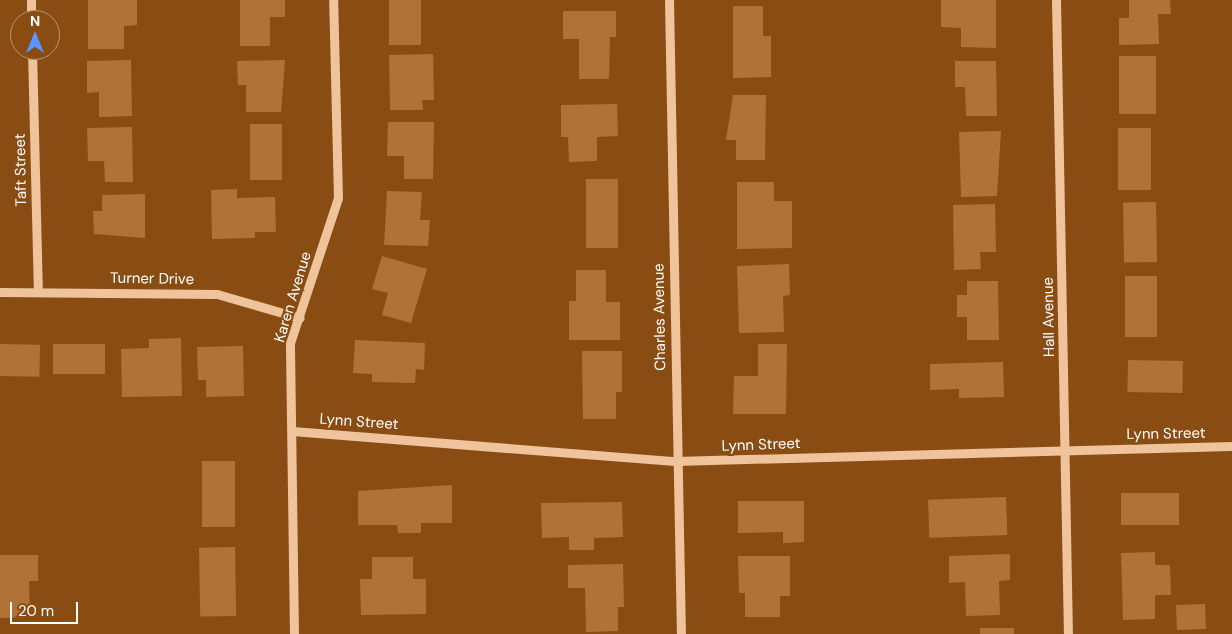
<!DOCTYPE html>
<html>
<head>
<meta charset="utf-8">
<style>
	body { margin:0 }
	#map { position:relative; width:1232px; height:634px; overflow:hidden; background:#894d14; font-family:"DM Sans",sans-serif }
	div>[style] { position:absolute }
	[style*='--x'] { left:calc(var(--x)*1px); top:calc(var(--y)*1px); width:calc(var(--w)*1px); rotate:calc(var(--a)*1deg) }
	.building>* { inset:0; background:#b17238; transform-origin:0 0 }
	.minor>* { height:9px; margin:-4.5px; padding:0 4.5px; transform-origin:4.5px; border-radius:4.5px; background:#efc39b }
	span { translate:-50% -50%; white-space:nowrap; text-align:center; line-height:1.15; -webkit-text-stroke:4.5px #894d14; paint-order:stroke }
	.street-label { font-size:15px; color:#fff }
	.north { position:absolute; left:10px; top:10px; width:50px; height:50px; box-sizing:border-box; background:#894d14; border:1px solid #b89472; border-radius:50%; rotate:0deg; font-size:14px; font-weight:700; line-height:20px; text-align:center; color:#fff }
	.north::after { content:''; display:block; margin:auto; width:18px; height:22px; background:#5995ff; clip-path:polygon(50% 0,100% 100%,50% 72%,0 100%) }
	.scale { position:absolute; left:10px; top:602px; width:68px; height:22px; box-sizing:border-box; border:2px solid #fff; border-top:0; padding-left:6px; font-size:15px; line-height:18px; white-space:nowrap; color:#fff; -webkit-text-stroke:4px #894d14; paint-order:stroke }
</style>
</head>
<body>
<div id="map">
	<div class="building">
		<div style="clip-path:polygon(88px 0,137px 0,137px 25px,124px 26px,124px 49px,88px 49px)"></div>
		<div style="clip-path:polygon(240px 0,285px 0,285px 17px,270px 17px,270px 46px,240px 46px)"></div>
		<div style="left:389px;top:0;width:32px;height:45px"></div>
		<div style="clip-path:polygon(941px 0,996px 0,996px 48px,961px 47px,961px 28px,941px 27px)"></div>
		<div style="clip-path:polygon(1129px 0,1170px 0,1171px 14px,1158px 14px,1159px 44px,1119px 45px,1119px 18px,1129px 18px)"></div>
		<div style="clip-path:polygon(733px 6px,763px 6px,763px 36px,771px 36px,771px 77px,733px 78px)"></div>
		<div style="clip-path:polygon(563px 11px,616px 11px,616px 37px,610px 37px,609px 79px,579px 79px,579px 39px,563px 39px)"></div>
		<div style="clip-path:polygon(433px 54px,434px 100px,422px 100px,423px 110px,390px 110px,389px 55px)"></div>
		<div style="left:1119px;top:56px;width:37px;height:58px"></div>
		<div style="clip-path:polygon(131px 60px,132px 116px,99px 117px,99px 92px,87px 93px,87px 61px)"></div>
		<div style="clip-path:polygon(285px 60px,281px 112px,246px 112px,246px 85px,238px 85px,237px 61px)"></div>
		<div style="clip-path:polygon(955px 61px,996px 61px,997px 116px,966px 116px,965px 87px,955px 87px)"></div>
		<div style="clip-path:polygon(733px 95px,766px 95px,765px 160px,736px 160px,736px 140px,726px 140px)"></div>
		<div style="clip-path:polygon(617px 104px,618px 136px,597px 137px,597px 161px,569px 162px,568px 137px,561px 137px,561px 105px)"></div>
		<div style="clip-path:polygon(388px 122px,434px 122px,433px 179px,404px 179px,404px 156px,387px 156px)"></div>
		<div style="left:250px;top:124px;width:32px;height:56px"></div>
		<div style="clip-path:polygon(132px 127px,133px 182px,105px 182px,104px 161px,88px 161px,87px 128px)"></div>
		<div style="left:1118px;top:128px;width:33px;height:62px"></div>
		<div style="clip-path:polygon(1001px 131px,997px 196px,961px 197px,959px 132px)"></div>
		<div style="left:586px;top:179px;width:32px;height:69px"></div>
		<div style="clip-path:polygon(737px 182px,774px 182px,774px 201px,792px 201px,792px 248px,737px 249px)"></div>
		<div style="clip-path:polygon(237px 189px,237px 198px,275px 197px,276px 232px,255px 232px,255px 238px,212px 239px,211px 190px)"></div>
		<div style="clip-path:polygon(387px 191px,422px 192px,420px 220px,430px 220px,428px 246px,384px 245px)"></div>
		<div style="clip-path:polygon(145px 194px,145px 238px,94px 234px,93px 211px,102px 211px,102px 195px)"></div>
		<div style="left:1156px;top:202px;width:60px;height:33px;rotate:89deg"></div>
		<div style="clip-path:polygon(995px 204px,996px 252px,980px 252px,981px 269px,954px 270px,953px 205px)"></div>
		<div style="clip-path:polygon(382px 256px,427px 269px,411px 323px,382px 315px,388px 293px,372px 289px)"></div>
		<div style="clip-path:polygon(789px 264px,790px 295px,783px 296px,784px 332px,739px 333px,737px 266px)"></div>
		<div style="clip-path:polygon(576px 270px,606px 270px,606px 302px,620px 302px,620px 340px,569px 340px,569px 301px,576px 301px)"></div>
		<div style="left:1125px;top:276px;width:32px;height:61px"></div>
		<div style="clip-path:polygon(967px 281px,998px 281px,999px 340px,967px 340px,967px 317px,957px 317px,957px 295px,967px 295px)"></div>
		<div style="clip-path:polygon(181px 338px,182px 396px,122px 397px,121px 349px,149px 348px,149px 339px)"></div>
		<div style="clip-path:polygon(355px 340px,425px 343px,424px 370px,416px 369px,415px 383px,372px 382px,372px 374px,353px 373px)"></div>
		<div style="left:0;top:344px;width:40px;height:32px;rotate:1deg"></div>
		<div style="left:105px;top:344px;width:30px;height:52px;rotate:90deg"></div>
		<div style="clip-path:polygon(758px 344px,787px 344px,786px 414px,733px 414px,734px 376px,758px 376px)"></div>
		<div style="clip-path:polygon(243px 346px,244px 396px,206px 397px,206px 380px,198px 380px,197px 347px)"></div>
		<div style="clip-path:polygon(582px 351px,622px 351px,622px 392px,616px 392px,616px 419px,583px 419px)"></div>
		<div style="left:1128px;top:360px;width:55px;height:32px;rotate:1deg"></div>
		<div style="clip-path:polygon(1003px 362px,1004px 397px,959px 398px,959px 389px,930px 390px,930px 364px)"></div>
		<div style="left:202px;top:461px;width:33px;height:66px"></div>
		<div style="clip-path:polygon(452px 485px,452px 523px,421px 523px,421px 533px,398px 533px,397px 525px,358px 525px,358px 491px)"></div>
		<div style="left:1179px;top:493px;width:32px;height:58px;rotate:90deg"></div>
		<div style="left:1006px;top:497px;width:38px;height:78px;rotate:88deg"></div>
		<div style="clip-path:polygon(738px 501px,804px 501px,804px 542px,783px 543px,783px 532px,738px 533px)"></div>
		<div style="clip-path:polygon(622px 502px,623px 537px,594px 538px,594px 550px,569px 550px,569px 537px,542px 538px,541px 503px)"></div>
		<div style="left:235px;top:547px;width:69px;height:36px;rotate:89deg"></div>
		<div style="clip-path:polygon(1155px 552px,1155px 565px,1170px 565px,1171px 595px,1155px 595px,1155px 619px,1123px 620px,1121px 553px)"></div>
		<div style="clip-path:polygon(1010px 554px,1010px 580px,999px 581px,1000px 615px,966px 616px,965px 582px,949px 583px,949px 556px)"></div>
		<div style="clip-path:polygon(0 555px,38px 555px,38px 581px,29px 581px,30px 617px,0 618px)"></div>
		<div style="clip-path:polygon(738px 556px,790px 556px,790px 596px,780px 596px,780px 617px,745px 617px,745px 593px,739px 593px)"></div>
		<div style="clip-path:polygon(372px 557px,413px 557px,413px 579px,426px 579px,426px 614px,361px 615px,360px 579px,372px 579px)"></div>
		<div style="clip-path:polygon(623px 564px,624px 607px,618px 607px,618px 631px,586px 632px,585px 588px,568px 588px,568px 565px)"></div>
		<div style="left:1205px;top:604px;width:25px;height:29px;rotate:88deg"></div>
		<div style="left:980px;top:628px;width:34px;height:6px"></div>
	</div>
	<div class="minor">
		<div style="--x:31;--y:0;--w:20;--a:90"></div>
		<div style="--x:669;--y:0;--w:634;--a:88.92"></div>
		<div style="--x:1056;--y:0;--w:634;--a:88.92"></div>
		<div style="--x:32;--y:50;--w:240;--a:88.6"></div>
		<div style="--x:0;--y:292;--w:217;--a:0.5"></div>
		<div style="--x:217;--y:294;--w:86;--a:16.1"></div>
		<div style="--x:292;--y:431;--w:384;--a:4.5"></div>
		<div style="--x:675;--y:461;--w:557;--a:-1.54"></div>
		<div style="--x:294;--y:634;--w:291;--a:-90.8"></div>
		<div style="--x:290;--y:343;--w:153;--a:-71.7"></div>
		<div style="--x:338;--y:198;--w:198;--a:-91.4"></div>
	</div>
	<div class="street-label">
		<span style="left:21px;top:170px;rotate:-91deg">Taft Street</span>
		<span style="left:152px;top:279px;rotate:1deg">Turner Drive</span>
		<span style="left:293px;top:297px;rotate:-73deg">Karen Avenue</span>
		<span style="left:660px;top:317px;rotate:-91deg">Charles Avenue</span>
		<span style="left:1049px;top:317px;rotate:-91deg">Hall Avenue</span>
		<span style="left:359px;top:422px;rotate:4deg">Lynn Street</span>
		<span style="left:1166px;top:434px;rotate:-1deg">Lynn Street</span>
		<span style="left:761px;top:445px;rotate:-2deg">Lynn Street</span>
	</div>
	<div class="north">N</div>
	<div class="scale">20 m</div>
</div>
</body>
</html>
